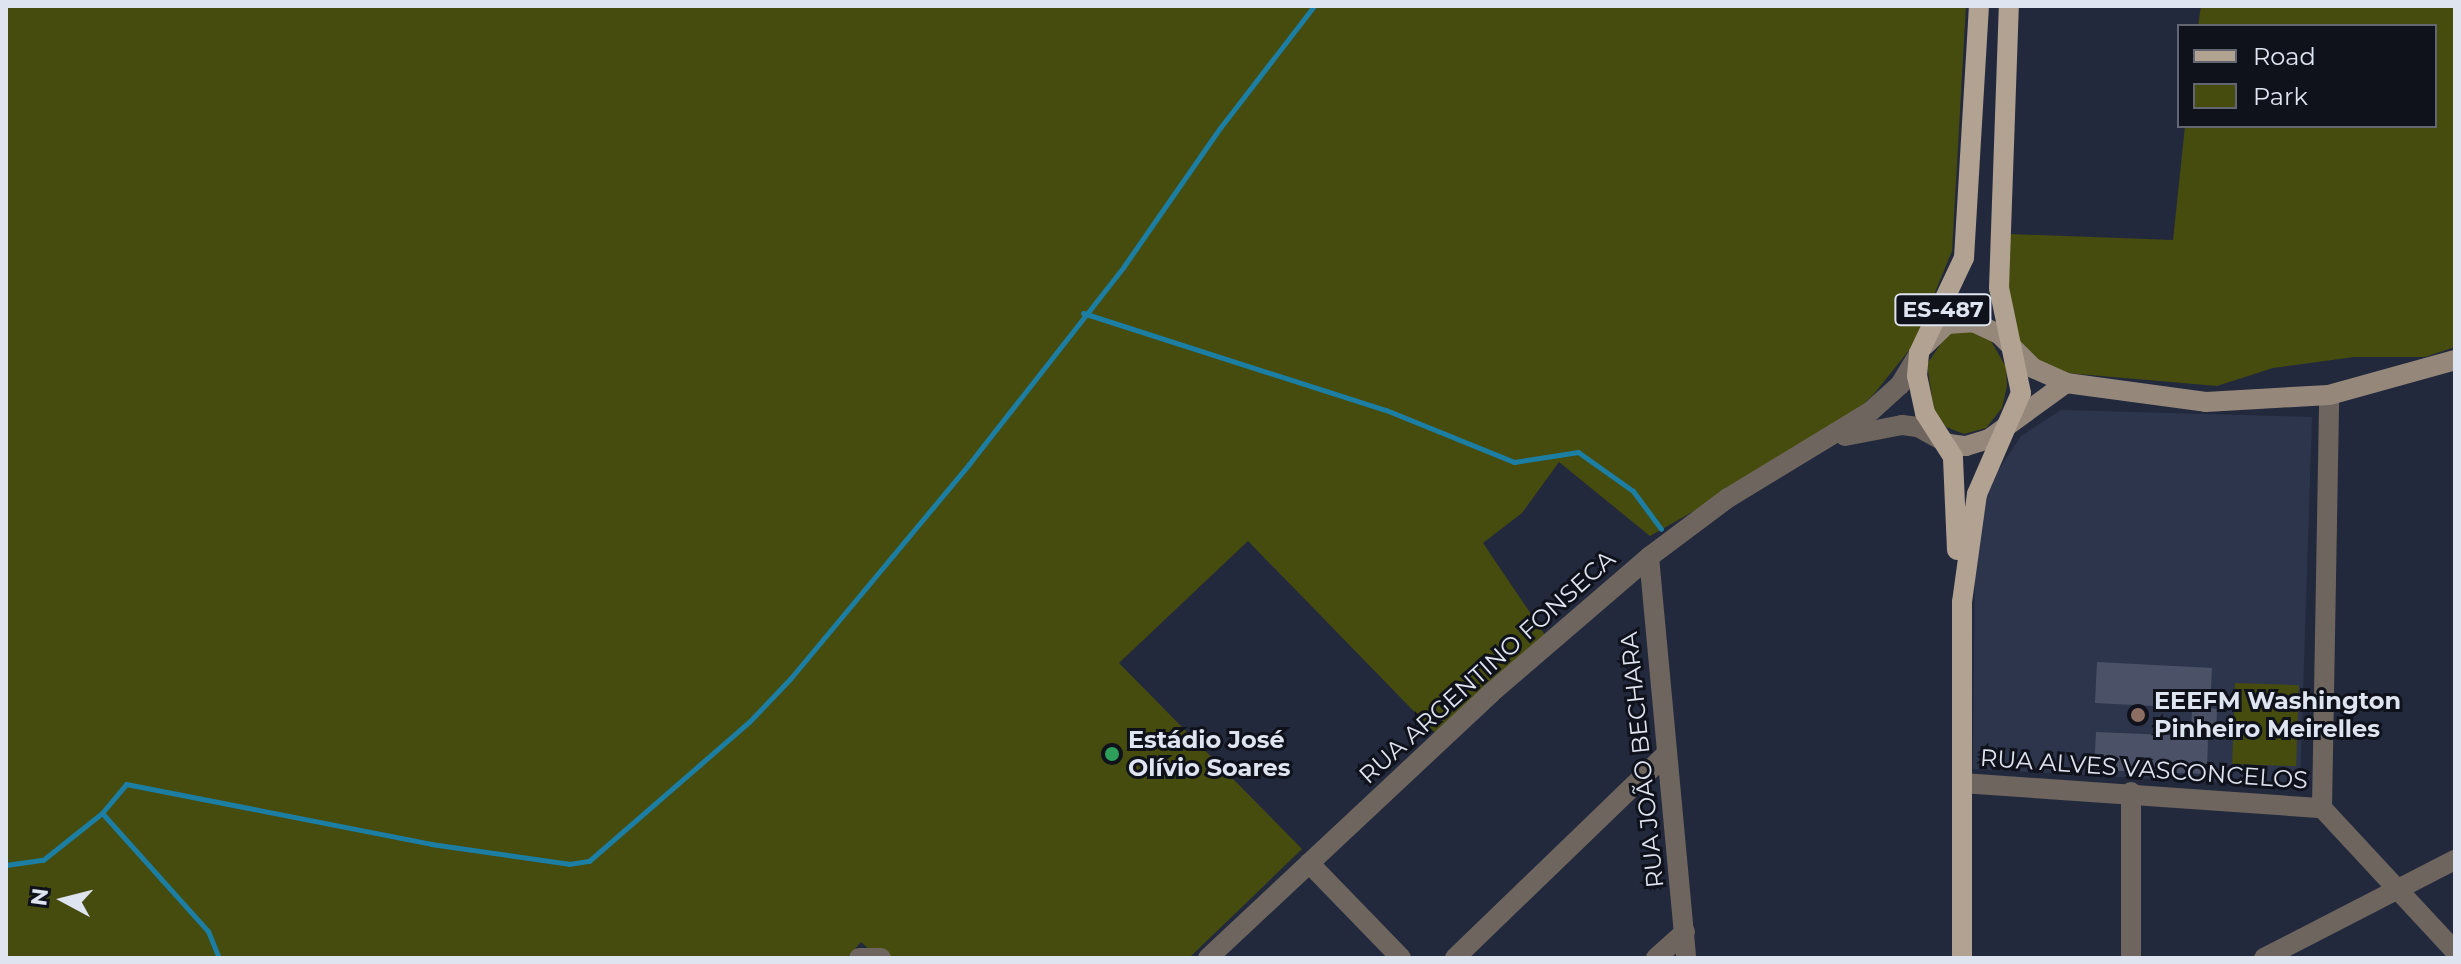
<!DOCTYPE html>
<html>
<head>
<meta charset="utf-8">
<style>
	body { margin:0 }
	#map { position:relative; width:2461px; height:964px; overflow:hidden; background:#23293c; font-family:Montserrat,sans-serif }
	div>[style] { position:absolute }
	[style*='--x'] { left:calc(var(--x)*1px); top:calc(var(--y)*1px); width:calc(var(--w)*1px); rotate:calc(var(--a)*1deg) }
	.built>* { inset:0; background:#2d354d }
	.green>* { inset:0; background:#464b0e; transform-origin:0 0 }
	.stream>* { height:5px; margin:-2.5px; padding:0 2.5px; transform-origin:2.5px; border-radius:2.5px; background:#1c7ea3 }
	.building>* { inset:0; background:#4b5267 }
	.street>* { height:20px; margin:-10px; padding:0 10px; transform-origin:10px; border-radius:10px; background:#6e665e }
	.secondary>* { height:20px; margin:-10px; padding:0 10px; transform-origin:10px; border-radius:10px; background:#95887b }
	.primary>* { height:20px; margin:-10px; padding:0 10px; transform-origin:10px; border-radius:10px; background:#b2a291 }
	.dots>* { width:22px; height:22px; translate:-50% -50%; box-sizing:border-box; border:4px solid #0f121b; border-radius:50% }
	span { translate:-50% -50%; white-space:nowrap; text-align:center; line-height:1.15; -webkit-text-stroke:6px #0f121b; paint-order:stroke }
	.shield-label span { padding:2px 6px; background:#0f121b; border:2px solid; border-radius:6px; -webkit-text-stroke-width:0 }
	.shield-label { font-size:22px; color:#dfe4f1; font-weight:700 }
	.street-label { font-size:24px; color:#dfe4f1 }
	.poi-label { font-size:24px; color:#dfe4f1; font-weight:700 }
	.left { translate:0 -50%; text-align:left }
	.frame { position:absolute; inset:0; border:8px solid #dfe4f1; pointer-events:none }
	.legend { position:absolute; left:2177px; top:24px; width:260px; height:104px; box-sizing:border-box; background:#0f121b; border:2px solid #626671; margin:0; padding:10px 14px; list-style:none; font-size:24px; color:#dfe4f1 }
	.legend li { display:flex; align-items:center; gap:16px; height:40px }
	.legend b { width:40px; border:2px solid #626671 }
	.north { position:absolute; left:24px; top:860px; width:80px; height:80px; -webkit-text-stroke:6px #0f121b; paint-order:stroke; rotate:277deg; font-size:22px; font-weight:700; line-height:32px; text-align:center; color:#dfe4f1 }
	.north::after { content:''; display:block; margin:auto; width:28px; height:36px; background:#dfe4f1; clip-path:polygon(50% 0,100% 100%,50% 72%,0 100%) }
</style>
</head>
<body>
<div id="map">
	<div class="built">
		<div style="clip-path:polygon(2061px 410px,2312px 417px,2300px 787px,1973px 769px,1975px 534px,1991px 481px,2021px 436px)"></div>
	</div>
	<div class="green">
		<div style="clip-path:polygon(6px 6px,1966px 6px,1952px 251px,1914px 344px,1874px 394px,1836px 430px,1650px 536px,1559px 462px,1522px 513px,1483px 543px,1545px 635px,1436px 734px,1248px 541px,1119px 663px,1302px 849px,1189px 958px,879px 958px,861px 942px,847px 958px,6px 958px)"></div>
		<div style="clip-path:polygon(2201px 6px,2455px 6px,2455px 347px,2425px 357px,2354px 357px,2273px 368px,2217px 386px,2055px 372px,2018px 350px,2008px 314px,2010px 234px,2173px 240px,2185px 126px,2435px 126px,2435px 26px,2198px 26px)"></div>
		<div style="clip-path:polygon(1965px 326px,1991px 341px,2006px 367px,2007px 386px,2002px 408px,1986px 428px,1964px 434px,1946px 427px,1934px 410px,1927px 364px,1948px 333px)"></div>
		<div style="left:2235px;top:683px;width:64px;height:81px;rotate:2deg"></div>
	</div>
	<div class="stream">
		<div style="--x:1083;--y:313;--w:318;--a:17.8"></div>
		<div style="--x:1386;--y:410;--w:138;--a:22.1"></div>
		<div style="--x:1514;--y:462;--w:65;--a:-8.9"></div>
		<div style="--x:1578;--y:452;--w:67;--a:35.3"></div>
		<div style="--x:1633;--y:491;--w:47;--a:53.6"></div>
		<div style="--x:102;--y:813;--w:159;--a:48.1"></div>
		<div style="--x:208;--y:931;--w:29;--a:68"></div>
		<div style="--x:6;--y:865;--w:37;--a:-8"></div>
		<div style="--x:43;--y:860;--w:75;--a:-38.5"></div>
		<div style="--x:102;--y:813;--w:38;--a:-50"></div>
		<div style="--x:126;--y:784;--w:311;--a:11.1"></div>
		<div style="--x:431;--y:844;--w:139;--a:8.2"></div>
		<div style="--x:569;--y:864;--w:20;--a:-9"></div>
		<div style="--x:589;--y:861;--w:212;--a:-41"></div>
		<div style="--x:749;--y:722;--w:59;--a:-46.4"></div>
		<div style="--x:790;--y:679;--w:280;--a:-50.2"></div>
		<div style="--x:969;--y:464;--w:251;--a:-51.9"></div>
		<div style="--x:1124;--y:266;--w:168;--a:-55.2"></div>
		<div style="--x:1220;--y:128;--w:154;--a:-52.4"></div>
	</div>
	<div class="building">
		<div style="clip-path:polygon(2097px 662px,2212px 668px,2210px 708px,2217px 709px,2216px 737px,2208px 737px,2207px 774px,2094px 770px,2096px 732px,2191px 736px,2192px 708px,2095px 703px)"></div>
	</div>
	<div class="street">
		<div style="--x:1845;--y:436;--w:58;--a:-10.9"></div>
		<div style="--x:1902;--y:425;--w:16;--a:7"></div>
		<div style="--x:1918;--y:427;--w:33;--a:29"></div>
		<div style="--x:1649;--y:557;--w:403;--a:84.7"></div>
		<div style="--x:1962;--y:783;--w:361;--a:4"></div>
		<div style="--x:2322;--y:808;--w:413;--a:-89"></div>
		<div style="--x:2322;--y:808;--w:195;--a:47.1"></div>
		<div style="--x:1309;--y:863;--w:132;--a:45.9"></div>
		<div style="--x:859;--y:958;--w:22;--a:0"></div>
		<div style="--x:1208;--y:958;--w:388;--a:-43.1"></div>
		<div style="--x:1491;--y:693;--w:208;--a:-40.7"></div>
		<div style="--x:1649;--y:557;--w:99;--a:-36.8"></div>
		<div style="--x:1728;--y:498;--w:167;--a:-31.3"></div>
		<div style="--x:1871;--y:411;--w:39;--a:-42"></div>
		<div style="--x:1900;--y:385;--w:37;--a:-59"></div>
		<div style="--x:1455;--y:958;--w:293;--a:-44"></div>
		<div style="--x:1656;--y:958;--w:39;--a:-42"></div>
		<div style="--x:2131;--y:958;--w:166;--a:-90"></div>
		<div style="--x:2264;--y:958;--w:215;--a:-27.2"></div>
	</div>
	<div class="secondary">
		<div style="--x:1924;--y:346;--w:32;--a:-44"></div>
		<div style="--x:1947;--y:324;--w:26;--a:-4"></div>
		<div style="--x:1973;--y:322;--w:29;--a:25"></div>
		<div style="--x:1999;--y:334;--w:48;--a:45"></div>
		<div style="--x:2033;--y:368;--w:36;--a:24"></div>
		<div style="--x:2066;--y:383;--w:141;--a:7.7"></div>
		<div style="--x:2206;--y:402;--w:123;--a:-3.3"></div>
		<div style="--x:2329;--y:395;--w:131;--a:-15.5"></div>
		<div style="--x:1949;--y:444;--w:17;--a:7"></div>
		<div style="--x:1966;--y:446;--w:24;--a:-17"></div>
		<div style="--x:1989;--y:439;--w:95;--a:-36"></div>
	</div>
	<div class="primary">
		<div style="--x:1957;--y:550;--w:93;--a:-92.5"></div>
		<div style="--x:1953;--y:457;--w:52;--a:-122.5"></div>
		<div style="--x:1925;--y:413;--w:38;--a:-102"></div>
		<div style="--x:1917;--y:376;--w:23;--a:-85"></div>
		<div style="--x:1919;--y:353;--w:105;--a:-64.7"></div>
		<div style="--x:1964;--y:258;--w:252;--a:-86.6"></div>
		<div style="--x:1962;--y:958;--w:356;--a:-90"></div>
		<div style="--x:1962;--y:602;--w:109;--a:-82.1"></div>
		<div style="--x:1977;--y:494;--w:110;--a:-66.5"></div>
		<div style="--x:2021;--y:393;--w:107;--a:-101.8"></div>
		<div style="--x:1999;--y:288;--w:282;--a:-88"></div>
	</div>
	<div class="dots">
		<div style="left:2138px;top:715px;background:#8d6e63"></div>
		<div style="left:1112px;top:754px;background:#2e9e5b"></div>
	</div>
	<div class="shield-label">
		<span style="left:1943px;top:310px">ES-487</span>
	</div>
	<div class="street-label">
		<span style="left:1487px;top:667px;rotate:-42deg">RUA ARGENTINO FONSECA</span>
		<span style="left:1642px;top:760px;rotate:-96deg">RUA JOÃO BECHARA</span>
		<span style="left:2144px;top:769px;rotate:4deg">RUA ALVES VASCONCELOS</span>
	</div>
	<div class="poi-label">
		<span class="left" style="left:2154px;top:715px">EEEFM Washington<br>Pinheiro Meirelles</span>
		<span class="left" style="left:1128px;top:754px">Estádio José<br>Olívio Soares</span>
	</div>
	<div class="frame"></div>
	<ul class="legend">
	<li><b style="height:10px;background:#b2a291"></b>Road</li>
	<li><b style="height:22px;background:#464b0e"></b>Park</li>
	</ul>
	<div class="north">N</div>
</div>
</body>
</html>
